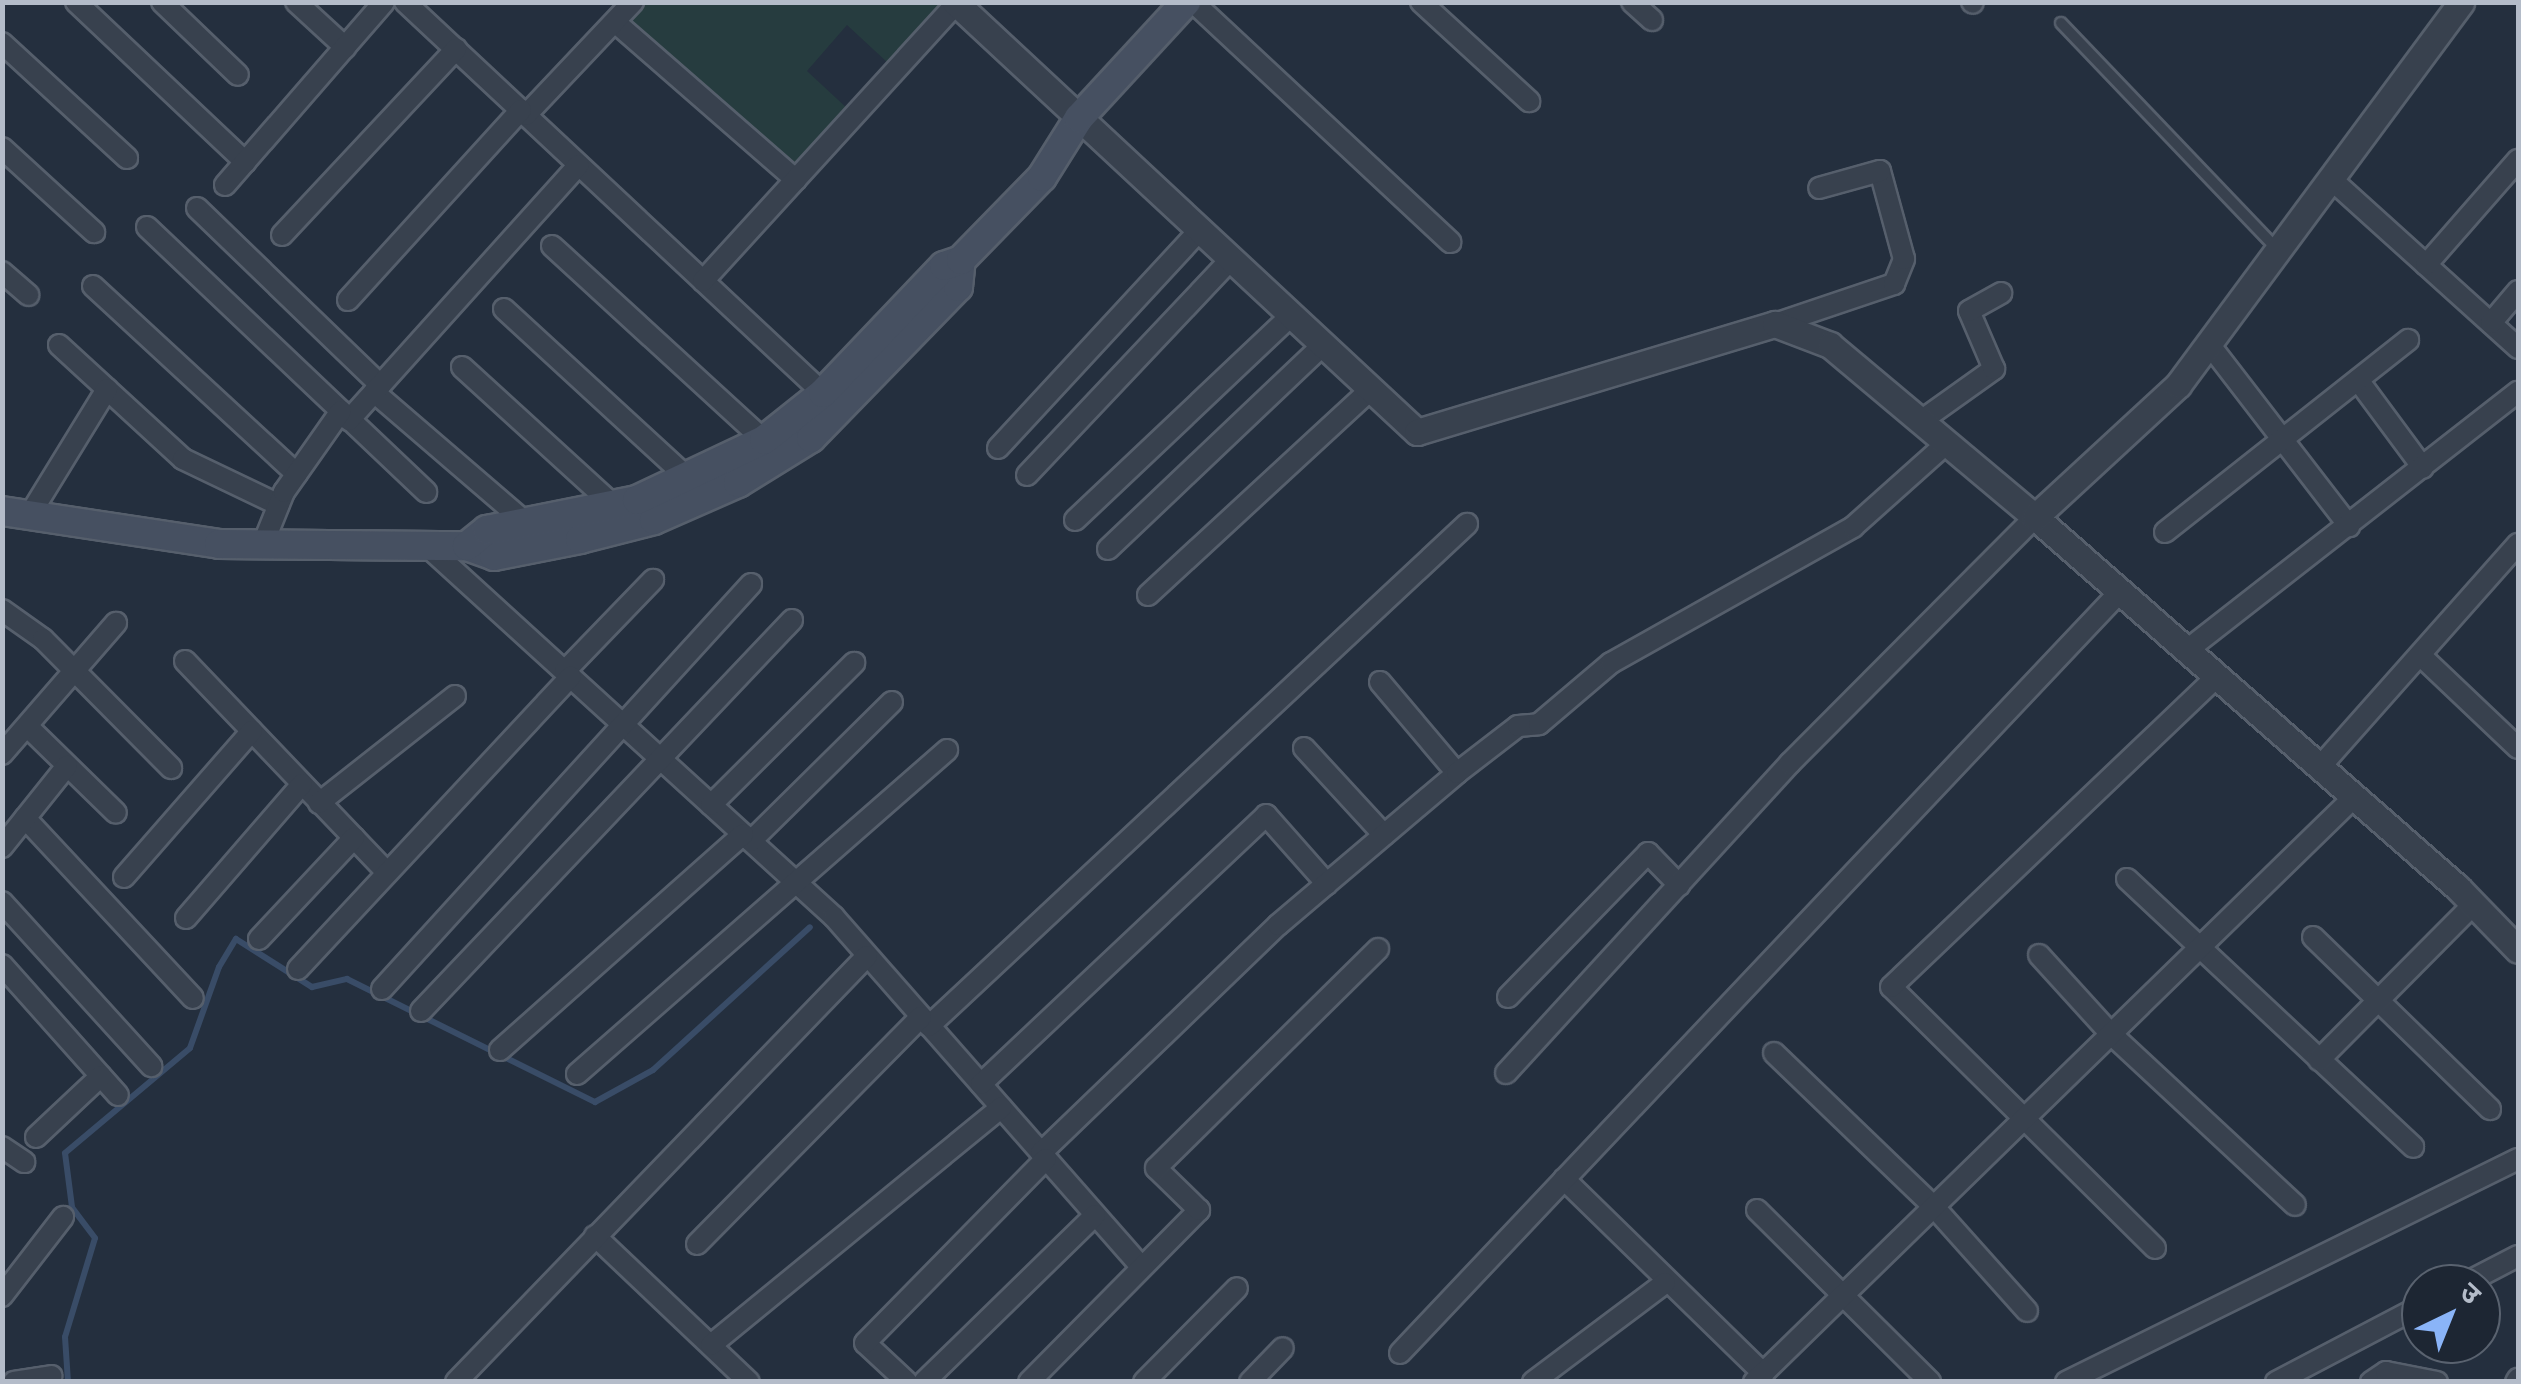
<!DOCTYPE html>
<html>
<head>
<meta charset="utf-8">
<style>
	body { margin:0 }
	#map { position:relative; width:2521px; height:1384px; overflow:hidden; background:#242f3e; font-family:"Work Sans","Noto Sans Devanagari",sans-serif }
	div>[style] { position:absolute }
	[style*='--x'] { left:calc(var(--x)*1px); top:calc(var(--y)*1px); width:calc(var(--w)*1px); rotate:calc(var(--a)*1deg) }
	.green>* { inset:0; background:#263c3f }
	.stream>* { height:6px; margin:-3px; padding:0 3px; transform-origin:3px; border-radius:3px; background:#394c67 }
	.roads { filter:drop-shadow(2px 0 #565f6c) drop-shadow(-2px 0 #565f6c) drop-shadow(0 2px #565f6c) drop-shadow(0 -2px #565f6c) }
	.service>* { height:10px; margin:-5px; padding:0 5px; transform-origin:5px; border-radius:5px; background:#38414e }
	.minor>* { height:20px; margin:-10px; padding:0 10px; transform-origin:10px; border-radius:10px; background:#38414e }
	.tertiary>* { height:25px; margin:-12.5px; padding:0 12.5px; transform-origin:12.5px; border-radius:12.5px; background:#38414e }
	.secondary>* { height:28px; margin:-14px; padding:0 14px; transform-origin:14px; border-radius:14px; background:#465061 }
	span { translate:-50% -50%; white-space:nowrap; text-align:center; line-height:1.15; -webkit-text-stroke:8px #1d2633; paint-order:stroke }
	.frame { position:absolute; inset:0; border:5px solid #b4bcc9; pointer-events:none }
	.north { position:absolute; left:2401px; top:1264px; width:100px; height:100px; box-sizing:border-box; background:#1d2633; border:2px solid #59626f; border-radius:50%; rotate:43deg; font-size:28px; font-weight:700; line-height:40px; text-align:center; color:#b4bcc9 }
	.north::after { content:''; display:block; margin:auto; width:35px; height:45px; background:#8ab4f8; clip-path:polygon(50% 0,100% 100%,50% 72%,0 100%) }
</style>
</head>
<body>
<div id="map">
	<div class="green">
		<div style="clip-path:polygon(646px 2px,934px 2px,939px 7px,888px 63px,847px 25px,807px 71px,849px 110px,792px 171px,628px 22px)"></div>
	</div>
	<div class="stream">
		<div style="--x:68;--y:1382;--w:45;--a:-93.8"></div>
		<div style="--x:65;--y:1337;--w:103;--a:-73.1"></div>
		<div style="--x:95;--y:1238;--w:39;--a:-127"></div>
		<div style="--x:72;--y:1207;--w:54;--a:-97.4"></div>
		<div style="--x:65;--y:1153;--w:163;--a:-40"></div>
		<div style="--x:190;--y:1048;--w:86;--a:-70.3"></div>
		<div style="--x:219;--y:967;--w:33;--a:-59"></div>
		<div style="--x:236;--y:939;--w:90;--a:32.3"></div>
		<div style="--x:312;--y:987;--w:36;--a:-13"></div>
		<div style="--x:347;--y:979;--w:277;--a:26.4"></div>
		<div style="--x:595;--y:1102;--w:66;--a:-28.9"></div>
		<div style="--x:653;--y:1070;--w:212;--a:-42.3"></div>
	</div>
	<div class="roads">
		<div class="service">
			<div style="--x:2061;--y:23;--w:313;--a:46.3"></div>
		</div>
		<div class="minor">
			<div style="--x:76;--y:2;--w:233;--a:43.4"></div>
			<div style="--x:162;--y:2;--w:105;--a:43.8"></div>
			<div style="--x:296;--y:2;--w:67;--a:42.6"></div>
			<div style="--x:405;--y:2;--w:572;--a:43.09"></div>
			<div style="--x:1193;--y:2;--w:352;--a:43"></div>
			<div style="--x:1421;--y:2;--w:147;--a:42.5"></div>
			<div style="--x:1632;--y:2;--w:27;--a:42"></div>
			<div style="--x:1972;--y:2;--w:1;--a:45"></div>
			<div style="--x:615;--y:22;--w:240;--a:41.1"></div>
			<div style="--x:2;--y:43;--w:170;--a:42.6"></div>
			<div style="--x:526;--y:115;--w:156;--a:-46.6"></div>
			<div style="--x:2;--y:148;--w:125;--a:42.4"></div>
			<div style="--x:2331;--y:179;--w:252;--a:42.1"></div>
			<div style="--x:225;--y:185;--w:242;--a:-49"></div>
			<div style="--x:197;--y:208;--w:255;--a:44"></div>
			<div style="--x:147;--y:227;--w:385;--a:43.5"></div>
			<div style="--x:282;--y:235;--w:255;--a:-46.9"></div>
			<div style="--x:552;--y:246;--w:287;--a:42.5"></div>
			<div style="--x:2426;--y:265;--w:140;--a:-48.8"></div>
			<div style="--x:2;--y:272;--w:35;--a:41"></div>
			<div style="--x:703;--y:281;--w:375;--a:-47.6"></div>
			<div style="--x:93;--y:286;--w:277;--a:42.7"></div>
			<div style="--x:348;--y:300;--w:257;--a:-47.7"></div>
			<div style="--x:504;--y:309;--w:251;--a:42.6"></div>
			<div style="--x:2491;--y:323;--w:42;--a:-49.8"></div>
			<div style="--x:1775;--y:324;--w:126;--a:-18.6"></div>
			<div style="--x:1894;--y:284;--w:27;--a:-68"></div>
			<div style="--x:1904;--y:259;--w:91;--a:-105.3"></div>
			<div style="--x:1880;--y:171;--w:63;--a:164.4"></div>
			<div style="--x:2209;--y:344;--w:230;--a:52.4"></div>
			<div style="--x:59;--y:345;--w:168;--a:42.6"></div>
			<div style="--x:183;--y:459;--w:106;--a:25.6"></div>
			<div style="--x:462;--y:367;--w:205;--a:42.4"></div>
			<div style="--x:2358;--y:380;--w:109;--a:53.5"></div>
			<div style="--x:374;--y:392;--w:199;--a:40.7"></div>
			<div style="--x:349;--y:420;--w:343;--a:-48"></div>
			<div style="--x:1921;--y:421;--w:90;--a:-35.5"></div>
			<div style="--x:1994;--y:369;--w:63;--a:-113.3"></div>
			<div style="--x:1969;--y:311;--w:37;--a:-29"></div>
			<div style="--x:998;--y:448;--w:297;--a:-47.2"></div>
			<div style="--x:1027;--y:475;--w:297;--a:-46.6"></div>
			<div style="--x:29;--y:516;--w:149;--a:-58.4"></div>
			<div style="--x:1075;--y:520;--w:299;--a:-43.4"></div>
			<div style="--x:2165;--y:532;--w:310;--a:-38.3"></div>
			<div style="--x:263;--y:544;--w:56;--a:-68"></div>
			<div style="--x:284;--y:492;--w:99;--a:-54.9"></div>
			<div style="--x:427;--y:546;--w:551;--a:42.35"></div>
			<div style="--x:834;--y:917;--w:466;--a:48.7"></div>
			<div style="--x:1108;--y:549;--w:296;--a:-43.5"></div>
			<div style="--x:1148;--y:595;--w:304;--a:-42.7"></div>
			<div style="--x:2;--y:610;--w:50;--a:35.3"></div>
			<div style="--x:43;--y:639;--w:182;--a:45.2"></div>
			<div style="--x:2186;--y:651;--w:421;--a:-38"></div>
			<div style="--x:2420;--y:655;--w:135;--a:43.5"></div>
			<div style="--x:185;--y:661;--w:291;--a:46.3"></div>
			<div style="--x:565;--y:671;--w:127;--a:-46"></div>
			<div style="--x:1380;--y:682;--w:119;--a:49.8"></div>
			<div style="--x:27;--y:726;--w:124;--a:44.3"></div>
			<div style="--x:1304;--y:748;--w:118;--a:47.4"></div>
			<div style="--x:2;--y:754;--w:174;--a:-49"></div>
			<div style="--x:2319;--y:768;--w:300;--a:-48.4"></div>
			<div style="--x:319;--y:803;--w:173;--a:-38.2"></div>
			<div style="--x:711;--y:805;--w:202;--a:-44.8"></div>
			<div style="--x:25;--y:818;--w:246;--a:47"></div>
			<div style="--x:751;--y:841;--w:198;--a:-44.6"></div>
			<div style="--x:2;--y:847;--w:104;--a:-51.3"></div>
			<div style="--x:124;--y:877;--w:194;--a:-48.8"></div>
			<div style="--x:2127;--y:879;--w:392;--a:43.1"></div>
			<div style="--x:2;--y:902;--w:222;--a:47.7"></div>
			<div style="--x:186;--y:918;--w:177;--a:-49.1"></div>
			<div style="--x:2313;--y:937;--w:247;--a:44.2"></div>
			<div style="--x:259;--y:939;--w:139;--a:-46.8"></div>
			<div style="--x:2039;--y:955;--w:107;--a:47.7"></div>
			<div style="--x:2111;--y:1034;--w:251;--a:42.9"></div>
			<div style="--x:2;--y:965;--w:174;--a:48.3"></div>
			<div style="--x:298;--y:969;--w:400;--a:-47"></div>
			<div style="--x:382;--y:989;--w:548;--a:-47.66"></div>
			<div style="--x:1508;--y:997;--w:201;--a:-45.8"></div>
			<div style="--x:1648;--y:853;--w:45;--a:45.9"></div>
			<div style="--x:421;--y:1011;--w:539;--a:-46.5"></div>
			<div style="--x:929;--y:1026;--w:736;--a:-43.02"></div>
			<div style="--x:500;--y:1050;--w:325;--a:-41.6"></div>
			<div style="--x:1774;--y:1053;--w:223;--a:43.9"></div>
			<div style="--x:1935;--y:1208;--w:138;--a:48.2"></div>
			<div style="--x:2319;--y:1060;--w:220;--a:-45.2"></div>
			<div style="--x:1506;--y:1073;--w:420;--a:-47.5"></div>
			<div style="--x:1790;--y:763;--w:347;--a:-45.1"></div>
			<div style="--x:577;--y:1074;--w:492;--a:-41.2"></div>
			<div style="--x:981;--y:1084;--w:392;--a:-43.3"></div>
			<div style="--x:1266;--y:815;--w:92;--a:48.5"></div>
			<div style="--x:36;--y:1137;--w:89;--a:-43.2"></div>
			<div style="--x:2;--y:1147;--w:27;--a:34"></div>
			<div style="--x:1041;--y:1153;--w:329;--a:-43.9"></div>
			<div style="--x:1278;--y:925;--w:235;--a:-40.3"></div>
			<div style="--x:1457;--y:773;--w:77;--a:-37.6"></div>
			<div style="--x:1518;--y:726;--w:21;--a:-5"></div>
			<div style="--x:1539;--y:724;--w:94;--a:-40.3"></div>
			<div style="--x:1611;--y:663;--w:278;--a:-29.3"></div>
			<div style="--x:1853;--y:527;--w:126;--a:-41.8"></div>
			<div style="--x:1564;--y:1179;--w:279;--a:44.3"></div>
			<div style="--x:1757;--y:1210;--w:244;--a:44.8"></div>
			<div style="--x:595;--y:1236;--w:212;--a:43.5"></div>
			<div style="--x:697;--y:1244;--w:319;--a:-45.4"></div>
			<div style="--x:2155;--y:1248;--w:371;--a:-135.3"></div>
			<div style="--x:1891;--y:987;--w:449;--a:-43.6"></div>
			<div style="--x:2464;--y:1284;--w:61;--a:-27.4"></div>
			<div style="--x:2;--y:1296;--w:100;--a:-52.3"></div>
			<div style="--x:711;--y:1345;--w:375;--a:-39.3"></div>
			<div style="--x:1400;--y:1353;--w:1048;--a:-46.59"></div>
			<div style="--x:14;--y:1382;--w:38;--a:-9"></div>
			<div style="--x:456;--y:1382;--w:592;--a:-46.03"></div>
			<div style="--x:907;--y:1382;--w:57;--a:-137.1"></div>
			<div style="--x:865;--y:1343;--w:258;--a:-45.5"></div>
			<div style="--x:924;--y:1382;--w:239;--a:-44.3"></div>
			<div style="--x:1029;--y:1382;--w:242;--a:-45.3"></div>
			<div style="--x:1199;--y:1210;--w:60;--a:-135.7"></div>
			<div style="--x:1156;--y:1168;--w:312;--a:-44.6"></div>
			<div style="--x:1144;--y:1382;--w:132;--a:-45.3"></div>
			<div style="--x:1250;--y:1382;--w:47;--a:-45.9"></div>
			<div style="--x:1533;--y:1382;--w:165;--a:-36.9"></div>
			<div style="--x:1754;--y:1382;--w:838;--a:-44.27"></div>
			<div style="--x:2066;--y:1382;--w:504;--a:-26.26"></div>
			<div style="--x:2276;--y:1382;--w:164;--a:-27.7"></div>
			<div style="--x:2371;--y:1382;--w:18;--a:-34"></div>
			<div style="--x:2386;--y:1372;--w:52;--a:11.1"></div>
			<div style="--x:2516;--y:1382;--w:4;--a:-56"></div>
		</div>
		<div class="tertiary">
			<div style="--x:955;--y:2;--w:631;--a:42.95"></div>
			<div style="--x:1417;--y:432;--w:374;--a:-16.8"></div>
			<div style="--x:1775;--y:324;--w:59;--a:20.9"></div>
			<div style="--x:1830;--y:345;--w:268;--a:40"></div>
			<div style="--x:2035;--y:517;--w:563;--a:41.25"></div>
			<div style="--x:2458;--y:888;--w:86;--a:45.9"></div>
			<div style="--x:2035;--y:517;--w:195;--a:-42.7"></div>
			<div style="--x:2178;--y:385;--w:476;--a:-53.5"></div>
		</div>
		<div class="secondary">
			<div style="--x:2;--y:511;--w:219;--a:8.6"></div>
			<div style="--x:219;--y:544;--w:248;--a:0.5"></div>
			<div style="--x:467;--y:546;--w:29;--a:20"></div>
			<div style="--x:494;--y:556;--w:88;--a:-11.2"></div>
			<div style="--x:580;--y:539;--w:76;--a:-14.4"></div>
			<div style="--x:654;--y:520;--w:92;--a:-23.8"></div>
			<div style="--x:738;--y:483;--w:86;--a:-31.7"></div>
			<div style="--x:811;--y:438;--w:211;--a:-45.8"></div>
			<div style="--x:958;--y:287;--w:27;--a:-84"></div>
			<div style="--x:467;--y:546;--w:26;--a:-39"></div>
			<div style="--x:487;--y:530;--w:153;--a:-11.3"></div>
			<div style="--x:637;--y:500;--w:140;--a:-25.3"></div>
			<div style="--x:764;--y:440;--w:75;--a:-38.5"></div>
			<div style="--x:823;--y:393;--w:175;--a:-46.4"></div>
			<div style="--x:944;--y:266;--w:18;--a:-19"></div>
			<div style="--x:961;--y:260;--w:116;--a:-45.7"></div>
			<div style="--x:1042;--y:177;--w:70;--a:-57.9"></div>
			<div style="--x:1079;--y:118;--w:158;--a:-47.3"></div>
		</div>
	</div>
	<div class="frame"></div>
	<div class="north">उ</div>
</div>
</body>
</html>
